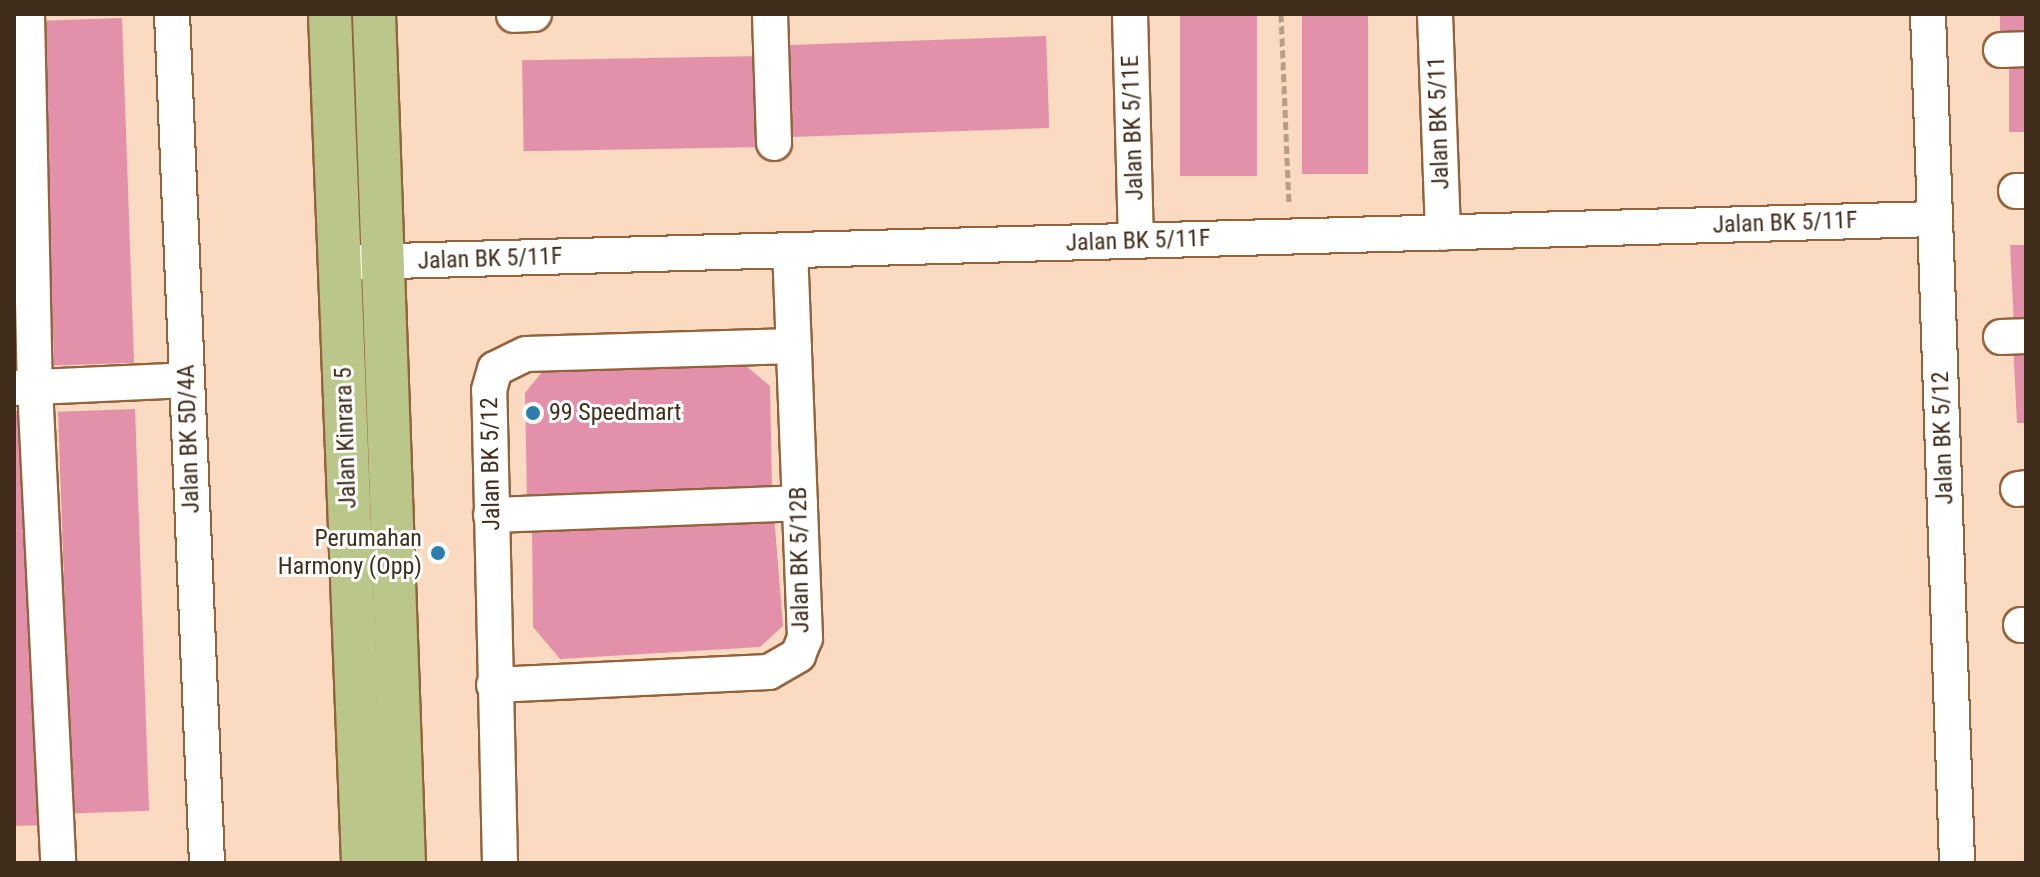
<!DOCTYPE html>
<html>
<head>
<meta charset="utf-8">
<style>
	body { margin:0 }
	#map { position:relative; width:2040px; height:877px; overflow:hidden; background:#fadac1; font-family:"Roboto Condensed",sans-serif }
	div>[style] { position:absolute }
	[style*='--x'] { left:calc(var(--x)*1px); top:calc(var(--y)*1px); width:calc(var(--w)*1px); rotate:calc(var(--a)*1deg) }
	.building>* { inset:0; background:#e391aa; transform-origin:0 0 }
	.path>* { height:5px; margin-top:-2.5px; transform-origin:0; background:repeating-linear-gradient(90deg,#b99d87 0 8px,transparent 0 12px) }
	.roads { filter:drop-shadow(2px 0 #92633c) drop-shadow(-2px 0 #92633c) drop-shadow(0 2px #92633c) drop-shadow(0 -2px #92633c) }
	.minor>* { height:34px; margin:-17px; padding:0 17px; transform-origin:17px; border-radius:17px; background:#fff }
	.major>* { height:42px; margin:-21px; padding:0 21px; transform-origin:21px; border-radius:21px; background:#bbc78a }
	.dots>* { width:22px; height:22px; translate:-50% -50%; box-sizing:border-box; border:4px solid #fff; border-radius:50% }
	span { translate:-50% -50%; white-space:nowrap; text-align:center; line-height:1.15; -webkit-text-stroke:6px #fff; paint-order:stroke }
	.street-label { font-size:24px; color:#412d1c }
	.poi-label { font-size:24px; color:#412d1c }
	.left { translate:0 -50%; text-align:left }
	.right { translate:-100% -50%; text-align:right }
	.frame { position:absolute; inset:0; border:16px solid #412d1c; pointer-events:none }
</style>
</head>
<body>
<div id="map">
	<div class="building">
		<div style="left:1180px;top:14px;width:77px;height:162px"></div>
		<div style="left:1302px;top:14px;width:66px;height:160px"></div>
		<div style="left:2000px;top:14px;width:26px;height:23px"></div>
		<div style="left:122px;top:18px;width:345px;height:80px;rotate:88deg"></div>
		<div style="left:1046px;top:36px;width:92px;height:257px;rotate:88deg"></div>
		<div style="left:2026px;top:55px;width:77px;height:17px;rotate:90deg"></div>
		<div style="left:763px;top:56px;width:91px;height:241px;rotate:89deg"></div>
		<div style="clip-path:polygon(2010px 245px,2026px 245px,2026px 325px,2014px 325px)"></div>
		<div style="clip-path:polygon(2026px 342px,2026px 423px,2017px 423px,2013px 343px)"></div>
		<div style="clip-path:polygon(745px 365px,770px 386px,772px 490px,527px 500px,525px 393px,542px 372px)"></div>
		<div style="left:135px;top:409px;width:402px;height:77px;rotate:88deg"></div>
		<div style="clip-path:polygon(14px 411px,27px 411px,44px 825px,14px 826px)"></div>
		<div style="clip-path:polygon(774px 515px,783px 626px,760px 647px,560px 659px,533px 627px,532px 525px)"></div>
	</div>
	<div class="path">
		<div style="--x:1281;--y:14;--w:191;--a:87.6"></div>
	</div>
	<div class="roads">
		<div class="minor">
			<div style="--x:27;--y:14;--w:373;--a:88.8"></div>
			<div style="--x:35;--y:387;--w:477;--a:87.2"></div>
			<div style="--x:172;--y:14;--w:850;--a:87.64"></div>
			<div style="--x:770;--y:14;--w:129;--a:88.2"></div>
			<div style="--x:1130;--y:14;--w:227;--a:88.5"></div>
			<div style="--x:1435;--y:14;--w:219;--a:87.9"></div>
			<div style="--x:1928;--y:14;--w:849;--a:88.04"></div>
			<div style="--x:514;--y:15;--w:20;--a:-3"></div>
			<div style="--x:2001;--y:50;--w:25;--a:-2"></div>
			<div style="--x:2016;--y:191;--w:10;--a:0"></div>
			<div style="--x:356;--y:262;--w:1580;--a:-1.56"></div>
			<div style="--x:2001;--y:337;--w:25;--a:-2"></div>
			<div style="--x:14;--y:388;--w:173;--a:-2.6"></div>
			<div style="--x:2018;--y:489;--w:8;--a:-7"></div>
			<div style="--x:491;--y:515;--w:309;--a:-2.2"></div>
			<div style="--x:2021;--y:625;--w:5;--a:0"></div>
			<div style="--x:494;--y:685;--w:275;--a:-2.7"></div>
			<div style="--x:769;--y:672;--w:34;--a:-30"></div>
			<div style="--x:798;--y:655;--w:18;--a:-68"></div>
			<div style="--x:805;--y:638;--w:388;--a:-92.2"></div>
			<div style="--x:500;--y:863;--w:473;--a:-91.3"></div>
			<div style="--x:489;--y:390;--w:22;--a:-74"></div>
			<div style="--x:495;--y:369;--w:34;--a:-26"></div>
			<div style="--x:526;--y:354;--w:268;--a:-1.7"></div>
		</div>
		<div class="major">
			<div style="--x:330;--y:14;--w:850;--a:87.77"></div>
			<div style="--x:374;--y:14;--w:850;--a:87.98"></div>
		</div>
	</div>
	<div class="dots">
		<div style="left:533px;top:413px;background:#2d7eaf"></div>
		<div style="left:438px;top:553px;background:#2d7eaf"></div>
	</div>
	<div class="street-label">
		<span style="left:1439px;top:123px;rotate:-92deg">Jalan BK 5/11</span>
		<span style="left:1133px;top:128px;rotate:-92deg">Jalan BK 5/11E</span>
		<span style="left:1785px;top:223px;rotate:-2deg">Jalan BK 5/11F</span>
		<span style="left:1138px;top:241px;rotate:-2deg">Jalan BK 5/11F</span>
		<span style="left:490px;top:259px;rotate:-2deg">Jalan BK 5/11F</span>
		<span style="left:346px;top:438px;rotate:-92deg">Jalan Kinrara 5</span>
		<span style="left:1943px;top:438px;rotate:-92deg">Jalan BK 5/12</span>
		<span style="left:189px;top:439px;rotate:-92deg">Jalan BK 5D/4A</span>
		<span style="left:491px;top:464px;rotate:-91deg">Jalan BK 5/12</span>
		<span style="left:800px;top:560px;rotate:-91deg">Jalan BK 5/12B</span>
	</div>
	<div class="poi-label">
		<span class="left" style="left:549px;top:413px">99 Speedmart</span>
		<span class="right" style="left:422px;top:553px">Perumahan<br>Harmony (Opp)</span>
	</div>
	<div class="frame"></div>
</div>
</body>
</html>
